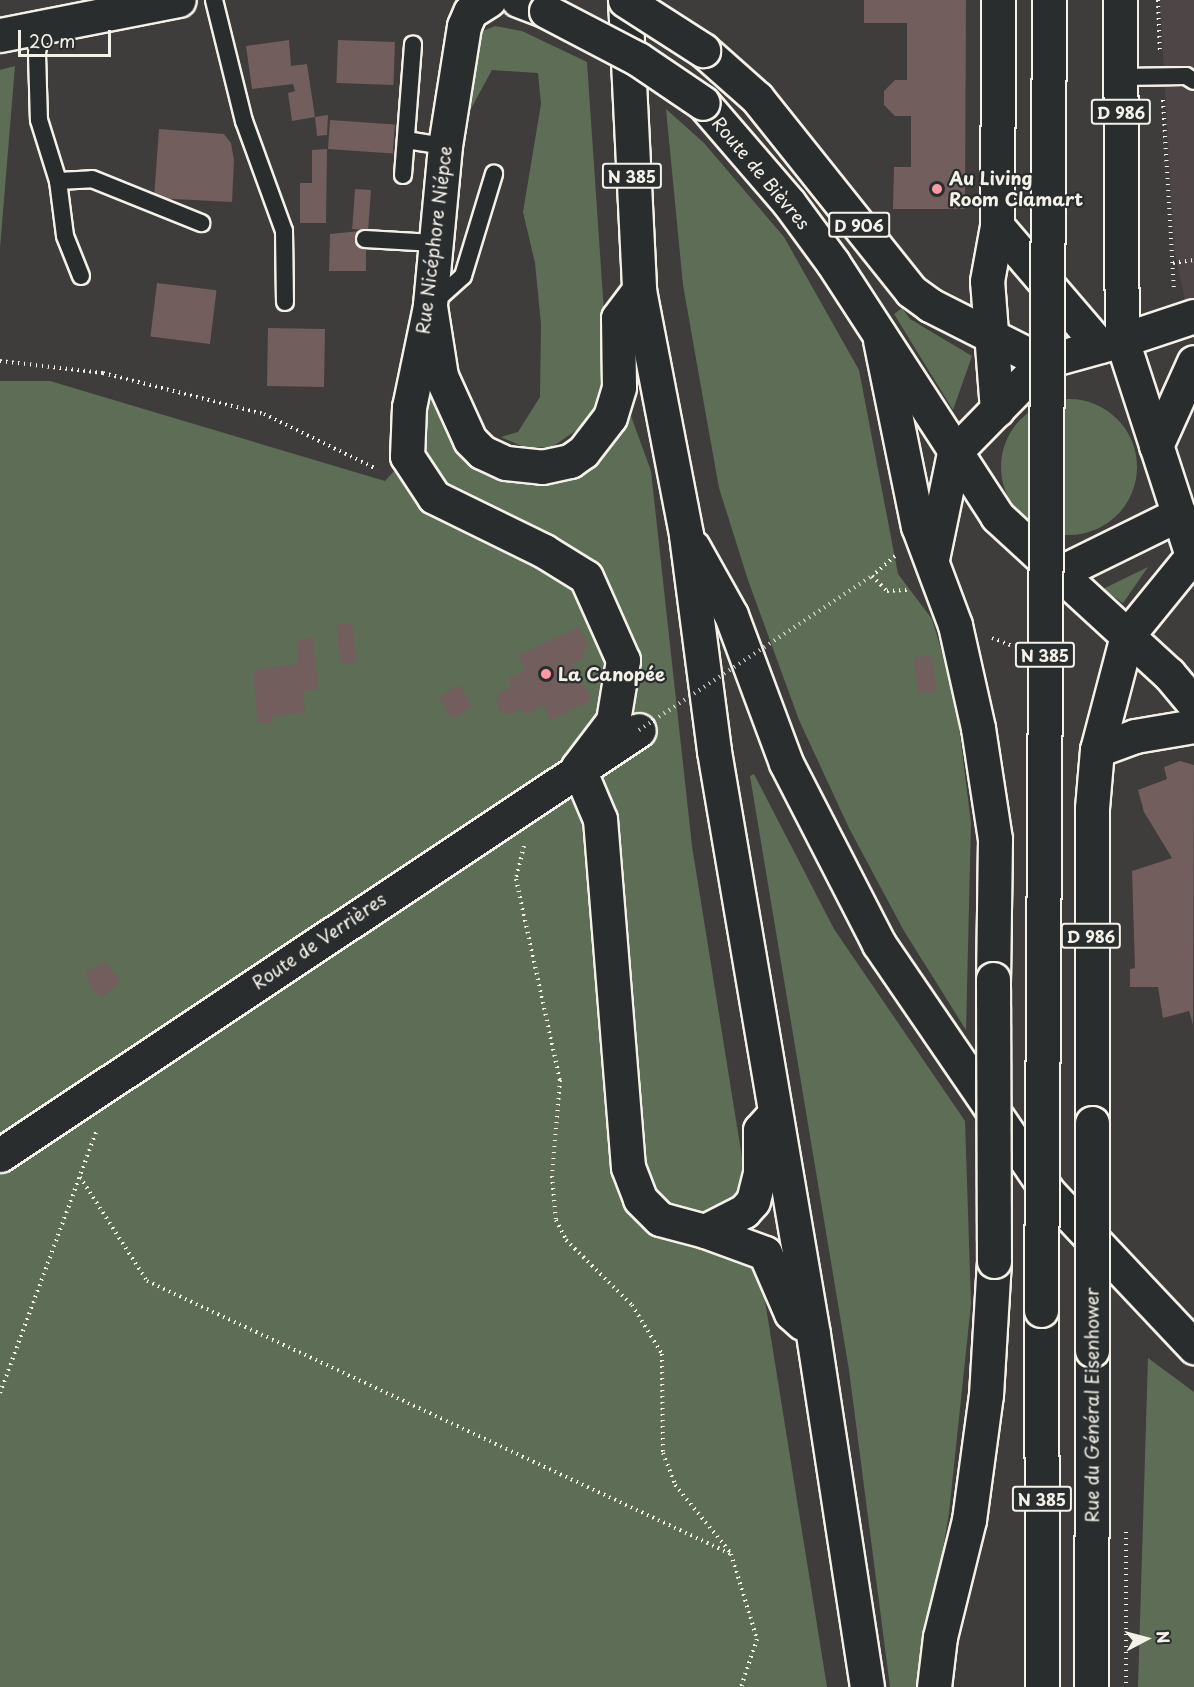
<!DOCTYPE html>
<html>
<head>
<meta charset="utf-8">
<style>
	body { margin:0 }
	#map { position:relative; width:1194px; height:1687px; overflow:hidden; background:#3f3c3c; font-family:"Playpen Sans",sans-serif }
	div>[style] { position:absolute }
	[style*='--x'] { left:calc(var(--x)*1px); top:calc(var(--y)*1px); width:calc(var(--w)*1px); rotate:calc(var(--a)*1deg) }
	.built>* { inset:0; background:#4e4646 }
	.green>* { inset:0; background:#5e6e56 }
	.round { border-radius:50% }
	.building>* { inset:0; background:#715e5d; transform-origin:0 0 }
	.path>* { height:4px; margin-top:-2px; transform-origin:0; background:repeating-linear-gradient(90deg,#f4f1e8 0 1.5px,transparent 0 6px) }
	.roads { filter:drop-shadow(2px 0 #f4f1e8) drop-shadow(-2px 0 #f4f1e8) drop-shadow(0 2px #f4f1e8) drop-shadow(0 -2px #f4f1e8) }
	.service>* { height:16px; margin:-8px; padding:0 8px; transform-origin:8px; border-radius:8px; background:#2a2d2e }
	.minor>* { height:33px; margin:-16.5px; padding:0 16.5px; transform-origin:16.5px; border-radius:16.5px; background:#2a2d2e }
	.secondary>* { height:33px; margin:-16.5px; padding:0 16.5px; transform-origin:16.5px; border-radius:16.5px; background:#2a2d2e }
	.primary>* { height:33px; margin:-16.5px; padding:0 16.5px; transform-origin:16.5px; border-radius:16.5px; background:#2a2d2e }
	.trunk>* { height:33px; margin:-16.5px; padding:0 16.5px; transform-origin:16.5px; border-radius:16.5px; background:#2a2d2e }
	.path-bridge>* { height:4px; margin-top:-2px; transform-origin:0; background:repeating-linear-gradient(90deg,#f4f1e8 0 1.5px,transparent 0 6px) }
	.bridges { filter:drop-shadow(2px 0 #f4f1e8) drop-shadow(-2px 0 #f4f1e8) drop-shadow(0 2px #f4f1e8) drop-shadow(0 -2px #f4f1e8) }
	.primary-bridge>* { height:33px; margin:-16.5px; padding:0 16.5px; transform-origin:16.5px; border-radius:16.5px; background:#2a2d2e }
	.trunk-bridge>* { height:33px; margin:-16.5px; padding:0 16.5px; transform-origin:16.5px; border-radius:16.5px; background:#2a2d2e }
	.dots>* { width:16px; height:16px; translate:-50% -50%; box-sizing:border-box; border:3px solid #2a2d2e; border-radius:50% }
	span { translate:-50% -50%; white-space:nowrap; text-align:center; line-height:1.15; -webkit-text-stroke:4.5px #2a2d2e; paint-order:stroke }
	.shield-label span { padding:2px 4px; background:#2a2d2e; border:2px solid; border-radius:4px; -webkit-text-stroke-width:0 }
	.shield-label { font-size:16px; color:#f4f1e8; font-weight:700 }
	.street-label { font-size:18px; color:#f4f1e8 }
	.poi-label { font-size:18px; color:#f4f1e8; font-weight:700 }
	.left { translate:0 -50%; text-align:left }
	.north { position:absolute; left:1116px; top:1609px; width:60px; height:60px; -webkit-text-stroke:4px #2a2d2e; paint-order:stroke; rotate:84deg; font-size:16px; font-weight:700; line-height:24px; text-align:center; color:#f4f1e8 }
	.north::after { content:''; display:block; margin:auto; width:21px; height:27px; background:#f4f1e8; clip-path:polygon(50% 0,100% 100%,50% 72%,0 100%) }
	.scale { position:absolute; left:18px; top:30px; width:93px; height:27px; box-sizing:border-box; border:3px solid #f4f1e8; border-top:0; padding-left:8px; font-size:18px; line-height:21px; white-space:nowrap; color:#f4f1e8; -webkit-text-stroke:4px #2a2d2e; paint-order:stroke }
</style>
</head>
<body>
<div id="map">
	<div class="built">
		<div style="clip-path:polygon(1160px 0,1194px 0,1194px 341px,1174px 250px)"></div>
	</div>
	<div class="green">
		<div style="clip-path:polygon(495px 26px,522px 31px,587px 62px,608px 371px,591px 420px,552px 447px,526px 448px,501px 437px,518px 432px,540px 397px,541px 324px,535px 263px,523px 212px,541px 104px,538px 73px,492px 70px,468px 114px,475px 43px,483px 31px)"></div>
		<div style="clip-path:polygon(15px 66px,0 248px,0 70px)"></div>
		<div style="clip-path:polygon(666px 109px,704px 143px,784px 237px,859px 370px,898px 574px,932px 619px,955px 695px,971px 823px,966px 1030px,904px 931px,849px 828px,799px 720px,748px 580px,719px 488px,704px 404px,683px 285px)"></div>
		<div style="clip-path:polygon(902px 308px,910px 319px,972px 356px,953px 410px,894px 314px)"></div>
		<div style="clip-path:polygon(428px 363px,453px 447px,509px 482px,551px 479px,589px 463px,631px 416px,651px 471px,692px 846px,827px 1687px,0 1687px,0 381px,50px 381px,385px 481px,415px 448px)"></div>
		<div class="round" style="left:1001px;top:399px;width:136px;height:136px"></div>
		<div style="clip-path:polygon(1148px 567px,1123px 603px,1104px 590px,1105px 588px)"></div>
		<div style="clip-path:polygon(754px 774px,834px 929px,965px 1121px,971px 1304px,949px 1513px,920px 1687px,890px 1687px,849px 1370px,750px 776px)"></div>
		<div style="clip-path:polygon(1148px 1358px,1194px 1392px,1194px 1687px,1138px 1687px)"></div>
	</div>
	<div class="building">
		<div style="clip-path:polygon(864px 0,966px 0,965px 209px,893px 209px,894px 167px,911px 167px,911px 116px,895px 116px,884px 105px,884px 91px,895px 80px,907px 80px,907px 23px,864px 23px)"></div>
		<div style="clip-path:polygon(289px 40px,291px 66px,307px 64px,315px 117px,292px 121px,288px 93px,295px 91px,293px 84px,252px 89px,246px 46px)"></div>
		<div style="left:338px;top:40px;width:57px;height:43px;rotate:2deg"></div>
		<div style="clip-path:polygon(328px 115px,327px 135px,317px 136px,315px 117px)"></div>
		<div style="left:330px;top:120px;width:65px;height:29px;rotate:4deg"></div>
		<div style="clip-path:polygon(159px 129px,224px 134px,231px 143px,234px 160px,232px 202px,154px 198px)"></div>
		<div style="clip-path:polygon(327px 149px,326px 223px,300px 223px,300px 183px,312px 183px,312px 150px)"></div>
		<div style="left:355px;top:189px;width:16px;height:40px;rotate:4deg"></div>
		<div style="clip-path:polygon(360px 231px,360px 246px,366px 246px,366px 271px,329px 271px,330px 234px)"></div>
		<div style="left:157px;top:283px;width:60px;height:54px;rotate:7deg"></div>
		<div style="left:268px;top:328px;width:57px;height:58px;rotate:1deg"></div>
		<div style="left:352px;top:623px;width:39px;height:16px;rotate:83deg"></div>
		<div style="clip-path:polygon(579px 627px,589px 647px,582px 650px,585px 657px,572px 664px,592px 700px,551px 720px,543px 705px,526px 715px,523px 709px,511px 714px,500px 712px,496px 701px,500px 692px,511px 687px,508px 679px,525px 670px,519px 655px)"></div>
		<div style="clip-path:polygon(313px 638px,318px 689px,303px 691px,305px 712px,272px 716px,273px 723px,258px 724px,253px 670px,298px 664px,297px 640px)"></div>
		<div style="left:931px;top:655px;width:36px;height:18px;rotate:81deg"></div>
		<div style="left:460px;top:685px;width:25px;height:24px;rotate:61deg"></div>
		<div style="clip-path:polygon(1180px 761px,1194px 765px,1193px 1025px,1189px 1011px,1163px 1018px,1158px 987px,1130px 987px,1130px 969px,1135px 968px,1132px 871px,1172px 858px,1144px 812px,1138px 790px,1167px 779px,1164px 767px)"></div>
		<div style="clip-path:polygon(107px 962px,120px 982px,103px 997px,92px 990px,85px 971px)"></div>
	</div>
	<div class="path">
		<div style="--x:1158;--y:0;--w:53;--a:87.8"></div>
		<div style="--x:1163;--y:100;--w:190;--a:86.7"></div>
		<div style="--x:1173;--y:263;--w:21;--a:-8"></div>
		<div style="--x:0;--y:361;--w:104;--a:6.6"></div>
		<div style="--x:103;--y:373;--w:166;--a:14.3"></div>
		<div style="--x:264;--y:414;--w:126;--a:26"></div>
		<div style="--x:895;--y:556;--w:30;--a:139"></div>
		<div style="--x:872;--y:576;--w:21;--a:45"></div>
		<div style="--x:887;--y:591;--w:22;--a:-3"></div>
		<div style="--x:992;--y:638;--w:22;--a:21"></div>
		<div style="--x:524;--y:846;--w:34;--a:104"></div>
		<div style="--x:516;--y:879;--w:206;--a:77.7"></div>
		<div style="--x:560;--y:1080;--w:96;--a:94.8"></div>
		<div style="--x:552;--y:1176;--w:44;--a:84.8"></div>
		<div style="--x:556;--y:1220;--w:22;--a:63"></div>
		<div style="--x:566;--y:1240;--w:93;--a:44.6"></div>
		<div style="--x:632;--y:1305;--w:57;--a:58.5"></div>
		<div style="--x:662;--y:1354;--w:99;--a:89.4"></div>
		<div style="--x:663;--y:1453;--w:34;--a:69"></div>
		<div style="--x:675;--y:1485;--w:87;--a:50.6"></div>
		<div style="--x:80;--y:1177;--w:124;--a:57.2"></div>
		<div style="--x:147;--y:1281;--w:645;--a:25.05"></div>
		<div style="--x:731;--y:1554;--w:89;--a:73"></div>
		<div style="--x:757;--y:1639;--w:51;--a:108.4"></div>
		<div style="--x:0;--y:1393;--w:280;--a:-69.8"></div>
		<div style="--x:1126;--y:1532;--w:155;--a:90"></div>
	</div>
	<div class="roads">
		<div class="service">
			<div style="--x:214;--y:0;--w:125;--a:76.1"></div>
			<div style="--x:244;--y:121;--w:117;--a:70"></div>
			<div style="--x:284;--y:231;--w:71;--a:89.2"></div>
			<div style="--x:41;--y:28;--w:26;--a:99"></div>
			<div style="--x:37;--y:54;--w:66;--a:88.3"></div>
			<div style="--x:39;--y:120;--w:64;--a:72.7"></div>
			<div style="--x:58;--y:181;--w:34;--a:-3"></div>
			<div style="--x:92;--y:179;--w:118;--a:22"></div>
			<div style="--x:1121;--y:77;--w:65;--a:-0.9"></div>
			<div style="--x:1186;--y:76;--w:9;--a:32"></div>
			<div style="--x:406;--y:140;--w:39;--a:9"></div>
			<div style="--x:403;--y:175;--w:131;--a:-85.6"></div>
			<div style="--x:58;--y:181;--w:55;--a:82.7"></div>
			<div style="--x:65;--y:236;--w:43;--a:68.2"></div>
			<div style="--x:365;--y:239;--w:69;--a:3.3"></div>
			<div style="--x:433;--y:303;--w:40;--a:-42"></div>
			<div style="--x:463;--y:276;--w:107;--a:-73.1"></div>
		</div>
		<div class="minor">
			<div style="--x:489;--y:0;--w:22;--a:148"></div>
			<div style="--x:470;--y:12;--w:15;--a:113"></div>
			<div style="--x:464;--y:26;--w:121;--a:99"></div>
			<div style="--x:445;--y:146;--w:161;--a:95.4"></div>
			<div style="--x:430;--y:306;--w:103;--a:101.7"></div>
			<div style="--x:409;--y:407;--w:49;--a:92.3"></div>
			<div style="--x:407;--y:456;--w:49;--a:56.6"></div>
			<div style="--x:434;--y:497;--w:123;--a:26.1"></div>
			<div style="--x:544;--y:551;--w:49;--a:31.8"></div>
			<div style="--x:586;--y:577;--w:91;--a:66"></div>
			<div style="--x:623;--y:660;--w:62;--a:99.3"></div>
			<div style="--x:613;--y:721;--w:58;--a:127.3"></div>
			<div style="--x:578;--y:767;--w:56;--a:67.1"></div>
			<div style="--x:600;--y:819;--w:349;--a:85.4"></div>
			<div style="--x:628;--y:1167;--w:34;--a:69"></div>
			<div style="--x:640;--y:1199;--w:28;--a:45"></div>
			<div style="--x:660;--y:1219;--w:47;--a:14.9"></div>
			<div style="--x:997;--y:226;--w:158;--a:49.4"></div>
			<div style="--x:997;--y:410;--w:129;--a:-94.4"></div>
			<div style="--x:987;--y:281;--w:56;--a:-79.7"></div>
			<div style="--x:997;--y:226;--w:226;--a:-89.7"></div>
			<div style="--x:0;--y:1155;--w:767;--a:-33.63"></div>
		</div>
		<div class="secondary">
			<div style="--x:1122;--y:340;--w:76;--a:-18.4"></div>
			<div style="--x:1156;--y:446;--w:92;--a:-65.7"></div>
		</div>
		<div class="primary">
			<div style="--x:518;--y:0;--w:30;--a:21"></div>
			<div style="--x:1120;--y:0;--w:340;--a:89.7"></div>
			<div style="--x:1122;--y:340;--w:233;--a:72"></div>
			<div style="--x:0;--y:35;--w:182;--a:-11.1"></div>
			<div style="--x:703;--y:50;--w:72;--a:41.6"></div>
			<div style="--x:757;--y:98;--w:247;--a:51.4"></div>
			<div style="--x:911;--y:291;--w:24;--a:36"></div>
			<div style="--x:930;--y:305;--w:127;--a:26.8"></div>
			<div style="--x:703;--y:103;--w:132;--a:49.3"></div>
			<div style="--x:789;--y:203;--w:74;--a:53.7"></div>
			<div style="--x:833;--y:263;--w:302;--a:57"></div>
			<div style="--x:997;--y:516;--w:234;--a:42.6"></div>
			<div style="--x:1169;--y:674;--w:39;--a:50"></div>
			<div style="--x:954;--y:453;--w:127;--a:-45.6"></div>
			<div style="--x:1043;--y:362;--w:82;--a:-15.6"></div>
			<div style="--x:1059;--y:573;--w:134;--a:-26.2"></div>
			<div style="--x:1097;--y:750;--w:40;--a:-20.2"></div>
			<div style="--x:1135;--y:736;--w:60;--a:-9.6"></div>
			<div style="--x:1092;--y:1123;--w:315;--a:-90"></div>
			<div style="--x:1092;--y:808;--w:58;--a:-85.1"></div>
			<div style="--x:1097;--y:750;--w:118;--a:-75.3"></div>
			<div style="--x:1127;--y:636;--w:103;--a:-50.9"></div>
			<div style="--x:1091;--y:1687;--w:337;--a:-89.8"></div>
		</div>
		<div class="trunk">
			<div style="--x:625;--y:0;--w:290;--a:87.2"></div>
			<div style="--x:639;--y:290;--w:249;--a:79.1"></div>
			<div style="--x:686;--y:535;--w:218;--a:82.6"></div>
			<div style="--x:714;--y:751;--w:591;--a:80.36"></div>
			<div style="--x:813;--y:1334;--w:357;--a:81.3"></div>
			<div style="--x:430;--y:306;--w:71;--a:81.1"></div>
			<div style="--x:441;--y:376;--w:70;--a:65.6"></div>
			<div style="--x:470;--y:440;--w:17;--a:45"></div>
			<div style="--x:482;--y:452;--w:26;--a:25"></div>
			<div style="--x:506;--y:463;--w:36;--a:6"></div>
			<div style="--x:542;--y:467;--w:29;--a:-12"></div>
			<div style="--x:570;--y:461;--w:16;--a:-35"></div>
			<div style="--x:583;--y:452;--w:44;--a:-52.4"></div>
			<div style="--x:610;--y:417;--w:31;--a:-73"></div>
			<div style="--x:619;--y:387;--w:69;--a:-90.8"></div>
			<div style="--x:618;--y:318;--w:35;--a:-53"></div>
			<div style="--x:880;--y:340;--w:190;--a:78.5"></div>
			<div style="--x:918;--y:526;--w:106;--a:69.5"></div>
			<div style="--x:955;--y:625;--w:106;--a:77.4"></div>
			<div style="--x:978;--y:728;--w:112;--a:81.3"></div>
			<div style="--x:995;--y:839;--w:140;--a:90.8"></div>
			<div style="--x:693;--y:547;--w:78;--a:60.8"></div>
			<div style="--x:731;--y:615;--w:158;--a:69.6"></div>
			<div style="--x:786;--y:763;--w:203;--a:62.8"></div>
			<div style="--x:879;--y:944;--w:301;--a:55.7"></div>
			<div style="--x:1049;--y:1193;--w:212;--a:46.7"></div>
			<div style="--x:932;--y:559;--w:108;--a:-78.3"></div>
			<div style="--x:705;--y:1231;--w:64;--a:20.1"></div>
			<div style="--x:765;--y:1253;--w:65;--a:66.6"></div>
			<div style="--x:791;--y:1313;--w:15;--a:42"></div>
			<div style="--x:705;--y:1231;--w:44;--a:-27.1"></div>
			<div style="--x:744;--y:1211;--w:13;--a:-48"></div>
			<div style="--x:753;--y:1201;--w:30;--a:-76"></div>
			<div style="--x:760;--y:1172;--w:42;--a:-90"></div>
			<div style="--x:760;--y:1130;--w:15;--a:-48"></div>
			<div style="--x:1041;--y:1310;--w:377;--a:89.8"></div>
			<div style="--x:934;--y:1687;--w:50;--a:-83.2"></div>
			<div style="--x:940;--y:1637;--w:121;--a:-76.1"></div>
			<div style="--x:969;--y:1520;--w:126;--a:-82.3"></div>
			<div style="--x:986;--y:1395;--w:134;--a:-86.6"></div>
		</div>
	</div>
	<div class="path-bridge">
		<div style="--x:639;--y:730;--w:279;--a:-33.5"></div>
	</div>
	<div class="bridges">
		<div class="primary-bridge">
			<div style="--x:625;--y:0;--w:93;--a:32.7"></div>
			<div style="--x:546;--y:11;--w:104;--a:27.6"></div>
			<div style="--x:638;--y:59;--w:78;--a:34.1"></div>
			<div style="--x:1092;--y:1350;--w:227;--a:-90"></div>
		</div>
		<div class="trunk-bridge">
			<div style="--x:993;--y:979;--w:282;--a:89.8"></div>
			<div style="--x:1041;--y:1310;--w:1310;--a:-89.65"></div>
		</div>
	</div>
	<div class="dots">
		<div style="left:937px;top:189px;background:#ff9aa2"></div>
		<div style="left:546px;top:674px;background:#ff9aa2"></div>
	</div>
	<div class="shield-label">
		<span style="left:1121px;top:112px">D 986</span>
		<span style="left:632px;top:176px">N 385</span>
		<span style="left:859px;top:225px">D 906</span>
		<span style="left:1045px;top:655px">N 385</span>
		<span style="left:1091px;top:936px">D 986</span>
		<span style="left:1042px;top:1499px">N 385</span>
	</div>
	<div class="street-label">
		<span style="left:761px;top:173px;rotate:50deg">Route de Bièvres</span>
		<span style="left:434px;top:240px;rotate:-83deg">Rue Nicéphore Niépce</span>
		<span style="left:319px;top:941px;rotate:-34deg">Route de Verrières</span>
		<span style="left:1092px;top:1405px;rotate:-90deg">Rue du Général Eisenhower</span>
	</div>
	<div class="poi-label">
		<span class="left" style="left:949px;top:189px">Au Living<br>Room Clamart</span>
		<span class="left" style="left:558px;top:674px">La Canopée</span>
	</div>
	<div class="north">N</div>
	<div class="scale">20 m</div>
</div>
</body>
</html>
